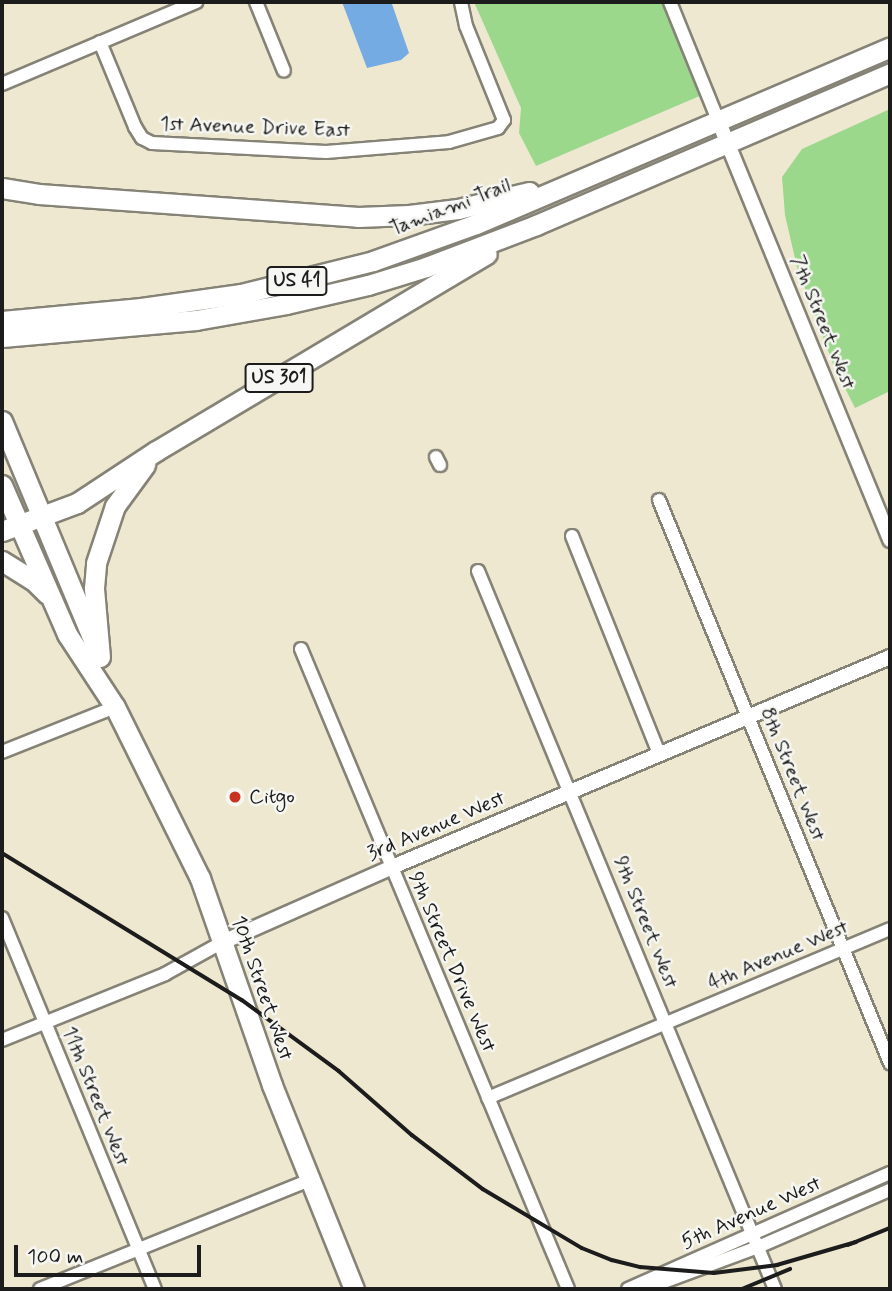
<!DOCTYPE html>
<html>
<head>
<meta charset="utf-8">
<style>
	body { margin:0 }
	#map { position:relative; width:892px; height:1291px; overflow:hidden; background:#eee8d1; font-family:Mynerve,sans-serif }
	div>[style] { position:absolute }
	[style*='--x'] { left:calc(var(--x)*1px); top:calc(var(--y)*1px); width:calc(var(--w)*1px); rotate:calc(var(--a)*1deg) }
	.green>* { inset:0; background:#9bd88c }
	.water>* { inset:0; background:#75abe3 }
	.roads { filter:drop-shadow(2px 0 #858276) drop-shadow(-2px 0 #858276) drop-shadow(0 2px #858276) drop-shadow(0 -2px #858276) }
	.minor>* { height:12px; margin:-6px; padding:0 6px; transform-origin:6px; border-radius:6px; background:#fff }
	.tertiary>* { height:14px; margin:-7px; padding:0 7px; transform-origin:7px; border-radius:7px; background:#fff }
	.primary>* { height:19px; margin:-9.5px; padding:0 9.5px; transform-origin:9.5px; border-radius:9.5px; background:#fff }
	.trunk>* { height:19px; margin:-9.5px; padding:0 9.5px; transform-origin:9.5px; border-radius:9.5px; background:#fff }
	.rail>* { height:3.5px; margin:-1.75px; padding:0 1.75px; transform-origin:1.75px; border-radius:1.75px; background:#1c1c1c }
	.dots>* { width:19px; height:19px; translate:-50% -50%; box-sizing:border-box; border:4px solid #f6f6f2; border-radius:50% }
	span { translate:-50% -50%; white-space:nowrap; text-align:center; line-height:1.15; -webkit-text-stroke:5px #f6f6f2; paint-order:stroke }
	.shield-label span { padding:2px 5px; background:#f6f6f2; border:2px solid; border-radius:5px; -webkit-text-stroke-width:0 }
	.shield-label { font-size:19px; color:#1c1c1c; font-weight:700 }
	.street-label { font-size:21px; color:#1c1c1c }
	.poi-label { font-size:21px; color:#1c1c1c }
	.left { translate:0 -50%; text-align:left }
	.frame { position:absolute; inset:0; border:4px solid #1c1c1c; pointer-events:none }
	.scale { position:absolute; left:14px; top:1245px; width:187px; height:32px; box-sizing:border-box; border:4px solid #1c1c1c; border-top:0; padding-left:9px; font-size:21px; line-height:24px; white-space:nowrap; color:#1c1c1c; -webkit-text-stroke:5px #f6f6f2; paint-order:stroke }
</style>
</head>
<body>
<div id="map">
	<div class="green">
		<div style="clip-path:polygon(474px 2px,663px 2px,702px 95px,536px 166px,519px 133px,521px 108px)"></div>
		<div style="clip-path:polygon(890px 109px,890px 391px,855px 408px,833px 364px,797px 267px,785px 215px,782px 177px,802px 149px)"></div>
	</div>
	<div class="water">
		<div style="clip-path:polygon(342px 2px,399px 2px,392px 4px,409px 53px,401px 60px,367px 68px)"></div>
	</div>
	<div class="roads">
		<div class="minor">
			<div style="--x:256;--y:2;--w:74;--a:67.9"></div>
			<div style="--x:670;--y:2;--w:127;--a:67.9"></div>
			<div style="--x:100;--y:42;--w:92;--a:67.6"></div>
			<div style="--x:135;--y:127;--w:13;--a:58"></div>
			<div style="--x:142;--y:138;--w:11;--a:27"></div>
			<div style="--x:152;--y:143;--w:174;--a:3"></div>
			<div style="--x:326;--y:152;--w:123;--a:-4.6"></div>
			<div style="--x:449;--y:142;--w:51;--a:-15.9"></div>
			<div style="--x:498;--y:128;--w:10;--a:-53"></div>
			<div style="--x:504;--y:120;--w:101;--a:-112"></div>
			<div style="--x:466;--y:26;--w:25;--a:-102"></div>
			<div style="--x:2;--y:84;--w:211;--a:-22.9"></div>
			<div style="--x:436;--y:457;--w:9;--a:63"></div>
			<div style="--x:659;--y:500;--w:609;--a:67.69"></div>
			<div style="--x:572;--y:536;--w:235;--a:68.2"></div>
			<div style="--x:478;--y:571;--w:777;--a:67.53"></div>
			<div style="--x:301;--y:649;--w:693;--a:67.35"></div>
			<div style="--x:2;--y:752;--w:122;--a:-21.7"></div>
			<div style="--x:2;--y:918;--w:401;--a:67.6"></div>
			<div style="--x:2;--y:1040;--w:176;--a:-22"></div>
			<div style="--x:165;--y:974;--w:66;--a:-28.9"></div>
			<div style="--x:488;--y:1098;--w:436;--a:-22.8"></div>
			<div style="--x:40;--y:1289;--w:291;--a:-22"></div>
			<div style="--x:628;--y:1289;--w:287;--a:-23.9"></div>
			<div style="--x:645;--y:1289;--w:121;--a:-20.4"></div>
			<div style="--x:758;--y:1247;--w:144;--a:-23.4"></div>
		</div>
		<div class="tertiary">
			<div style="--x:718;--y:120;--w:454;--a:67.7"></div>
			<div style="--x:223;--y:942;--w:185;--a:-23.9"></div>
			<div style="--x:392;--y:867;--w:540;--a:-22.86"></div>
		</div>
		<div class="primary">
			<div style="--x:2;--y:421;--w:247;--a:67.4"></div>
			<div style="--x:2;--y:485;--w:163;--a:66.4"></div>
			<div style="--x:67;--y:634;--w:87;--a:56.7"></div>
			<div style="--x:115;--y:707;--w:191;--a:63.6"></div>
			<div style="--x:200;--y:878;--w:219;--a:70.8"></div>
			<div style="--x:272;--y:1085;--w:220;--a:68.1"></div>
		</div>
		<div class="trunk">
			<div style="--x:2;--y:188;--w:37;--a:9"></div>
			<div style="--x:39;--y:194;--w:320;--a:4.1"></div>
			<div style="--x:358;--y:217;--w:51;--a:-2.2"></div>
			<div style="--x:409;--y:215;--w:49;--a:-7"></div>
			<div style="--x:458;--y:209;--w:73;--a:-13.5"></div>
			<div style="--x:2;--y:321;--w:140;--a:-5.3"></div>
			<div style="--x:141;--y:308;--w:101;--a:-8"></div>
			<div style="--x:241;--y:294;--w:136;--a:-14"></div>
			<div style="--x:373;--y:261;--w:109;--a:-19.8"></div>
			<div style="--x:476;--y:224;--w:450;--a:-23.1"></div>
			<div style="--x:2;--y:337;--w:195;--a:-5"></div>
			<div style="--x:196;--y:320;--w:91;--a:-10.1"></div>
			<div style="--x:286;--y:304;--w:84;--a:-13"></div>
			<div style="--x:368;--y:285;--w:61;--a:-17.2"></div>
			<div style="--x:426;--y:267;--w:118;--a:-20.9"></div>
			<div style="--x:536;--y:225;--w:385;--a:-23.2"></div>
			<div style="--x:2;--y:531;--w:80;--a:-20.5"></div>
			<div style="--x:77;--y:503;--w:95;--a:-33.4"></div>
			<div style="--x:156;--y:451;--w:385;--a:-30.8"></div>
			<div style="--x:2;--y:561;--w:36;--a:32"></div>
			<div style="--x:33;--y:580;--w:20;--a:45"></div>
			<div style="--x:100;--y:657;--w:69;--a:-95"></div>
			<div style="--x:94;--y:588;--w:25;--a:-85"></div>
			<div style="--x:96;--y:563;--w:60;--a:-71.6"></div>
			<div style="--x:115;--y:506;--w:51;--a:-53.8"></div>
		</div>
	</div>
	<div class="rail">
		<div style="--x:2;--y:853;--w:281;--a:31.5"></div>
		<div style="--x:242;--y:1000;--w:120;--a:36.2"></div>
		<div style="--x:339;--y:1071;--w:97;--a:41.2"></div>
		<div style="--x:412;--y:1135;--w:89;--a:37.3"></div>
		<div style="--x:483;--y:1189;--w:115;--a:30.8"></div>
		<div style="--x:582;--y:1248;--w:32;--a:22"></div>
		<div style="--x:612;--y:1260;--w:29;--a:14"></div>
		<div style="--x:640;--y:1267;--w:74;--a:4.6"></div>
		<div style="--x:714;--y:1273;--w:64;--a:-7.2"></div>
		<div style="--x:777;--y:1265;--w:82;--a:-16.2"></div>
		<div style="--x:848;--y:1245;--w:45;--a:-22"></div>
		<div style="--x:742;--y:1289;--w:52;--a:-22.6"></div>
	</div>
	<div class="dots">
		<div style="left:235px;top:797px;background:#c8321e"></div>
	</div>
	<div class="shield-label">
		<span style="left:297px;top:281px">US 41</span>
		<span style="left:279px;top:378px">US 301</span>
	</div>
	<div class="street-label">
		<span style="left:255px;top:127px;rotate:2deg">1st Avenue Drive East</span>
		<span style="left:450px;top:207px;rotate:-21deg">Tamiami Trail</span>
		<span style="left:823px;top:322px;rotate:68deg">7th Street West</span>
		<span style="left:793px;top:774px;rotate:68deg">8th Street West</span>
		<span style="left:436px;top:826px;rotate:-23deg">3rd Avenue West</span>
		<span style="left:646px;top:922px;rotate:68deg">9th Street West</span>
		<span style="left:778px;top:955px;rotate:-23deg">4th Avenue West</span>
		<span style="left:452px;top:962px;rotate:67deg">9th Street Drive West</span>
		<span style="left:262px;top:988px;rotate:71deg">10th Street West</span>
		<span style="left:96px;top:1096px;rotate:68deg">11th Street West</span>
		<span style="left:751px;top:1213px;rotate:-24deg">5th Avenue West</span>
	</div>
	<div class="poi-label">
		<span class="left" style="left:249px;top:797px">Citgo</span>
	</div>
	<div class="frame"></div>
	<div class="scale">100 m</div>
</div>
</body>
</html>
